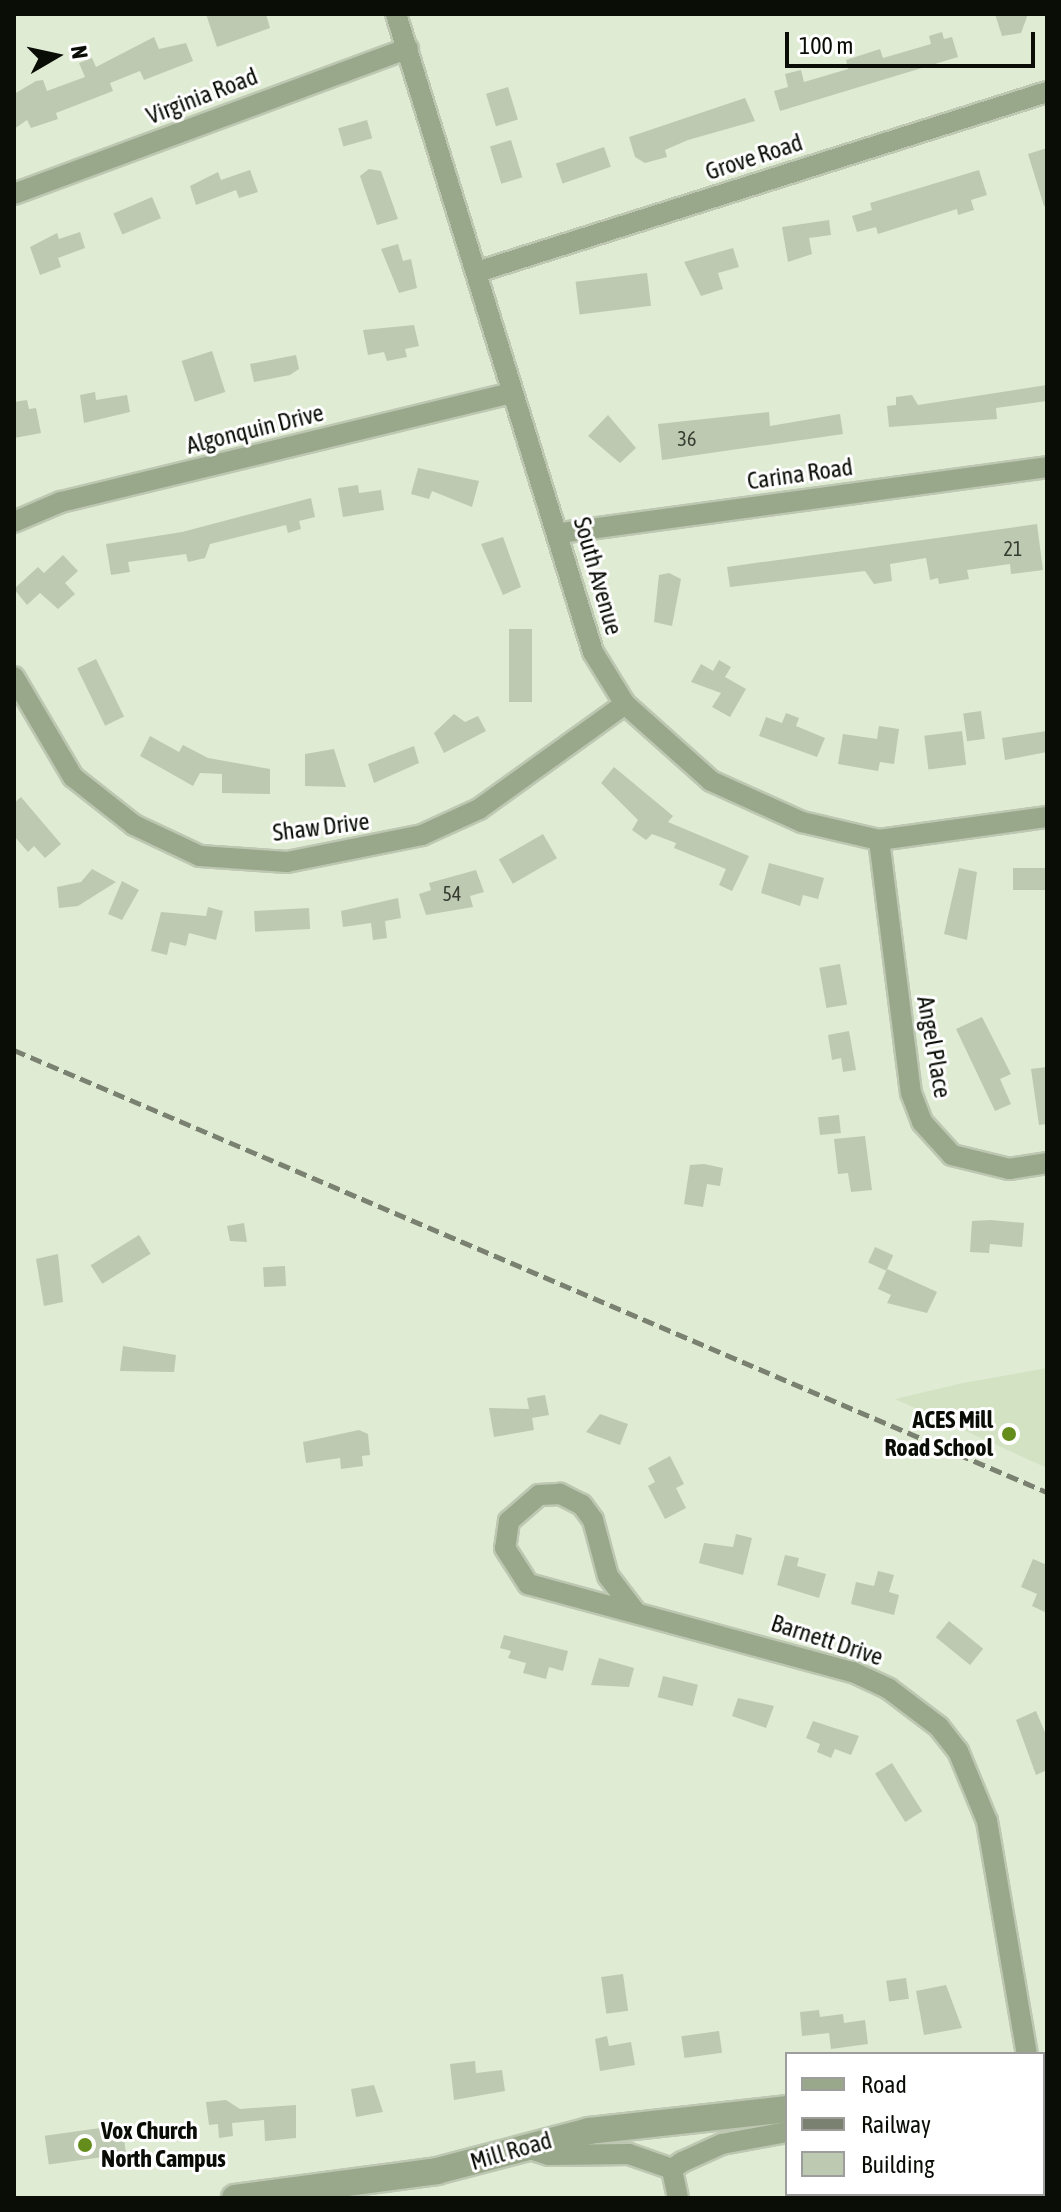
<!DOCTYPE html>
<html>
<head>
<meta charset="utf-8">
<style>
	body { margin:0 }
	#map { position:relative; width:1061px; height:2212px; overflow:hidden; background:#dfebd3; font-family:"Asap Condensed",sans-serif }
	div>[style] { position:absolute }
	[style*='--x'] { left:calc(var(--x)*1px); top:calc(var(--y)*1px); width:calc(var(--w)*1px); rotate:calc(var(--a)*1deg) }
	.built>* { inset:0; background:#d3e2c3 }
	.building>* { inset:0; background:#bec9b2; transform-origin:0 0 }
	.roads { filter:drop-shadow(2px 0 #bdc7b2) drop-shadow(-2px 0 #bdc7b2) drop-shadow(0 2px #bdc7b2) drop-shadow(0 -2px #bdc7b2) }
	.minor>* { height:20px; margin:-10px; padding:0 10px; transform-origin:10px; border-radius:10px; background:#99a78a }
	.tertiary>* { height:26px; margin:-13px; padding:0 13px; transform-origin:13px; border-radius:13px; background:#99a78a }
	.rail>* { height:5px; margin-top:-2.5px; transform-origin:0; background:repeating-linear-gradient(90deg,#7a8171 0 12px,transparent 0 18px) }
	.dots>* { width:22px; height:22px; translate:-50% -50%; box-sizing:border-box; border:4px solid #fff; border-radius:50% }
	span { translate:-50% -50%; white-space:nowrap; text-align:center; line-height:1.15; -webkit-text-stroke:6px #fff; paint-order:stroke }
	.number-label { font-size:20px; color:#373c31 }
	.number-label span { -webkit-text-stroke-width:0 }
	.street-label { font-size:24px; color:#0a0d06 }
	.poi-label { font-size:24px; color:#0a0d06; font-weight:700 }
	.right { translate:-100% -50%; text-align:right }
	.left { translate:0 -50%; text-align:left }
	.frame { position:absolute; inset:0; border:16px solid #0a0d06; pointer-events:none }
	.legend { position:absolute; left:785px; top:2052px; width:260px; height:144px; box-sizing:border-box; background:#fff; border:2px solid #9d9e9b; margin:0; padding:10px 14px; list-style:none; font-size:24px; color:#0a0d06 }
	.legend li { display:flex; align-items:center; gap:16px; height:40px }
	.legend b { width:40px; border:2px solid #9d9e9b }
	.north { position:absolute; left:16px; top:16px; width:80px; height:80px; -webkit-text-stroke:6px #fff; paint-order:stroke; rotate:81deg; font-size:22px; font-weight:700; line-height:32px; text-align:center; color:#0a0d06 }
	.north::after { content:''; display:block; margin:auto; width:28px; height:36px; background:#0a0d06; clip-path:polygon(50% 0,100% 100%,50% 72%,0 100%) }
	.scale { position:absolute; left:785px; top:32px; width:250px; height:36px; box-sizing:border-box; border:4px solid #0a0d06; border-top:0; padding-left:10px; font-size:24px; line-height:28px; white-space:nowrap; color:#0a0d06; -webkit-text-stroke:6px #fff; paint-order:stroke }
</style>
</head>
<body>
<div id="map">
	<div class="built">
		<div style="clip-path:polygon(1047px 1368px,1047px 1468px,895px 1399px,963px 1383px)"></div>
	</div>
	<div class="building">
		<div style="clip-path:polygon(206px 14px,266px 14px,270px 28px,217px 47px)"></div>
		<div style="clip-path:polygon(995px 14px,1028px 14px,1021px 33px,1002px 36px)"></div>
		<div style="clip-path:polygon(942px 32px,944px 39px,952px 37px,958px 57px,780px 111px,774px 91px,788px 87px,785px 74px,801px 70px,804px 82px,848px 69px,846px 60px,880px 49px,883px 58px,931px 44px,929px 36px)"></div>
		<div style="clip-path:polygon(154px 37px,159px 49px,186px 43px,193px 61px,144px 80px,140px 71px,110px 83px,113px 91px,56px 113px,58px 119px,31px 128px,27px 120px,14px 129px,14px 94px,36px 81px,43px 80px,47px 91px,85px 77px,79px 63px,92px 58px,96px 67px)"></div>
		<div style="left:508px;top:87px;width:34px;height:23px;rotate:73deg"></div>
		<div style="clip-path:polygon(745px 98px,755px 121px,688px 140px,665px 150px,667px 157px,645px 163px,635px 157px,629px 137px)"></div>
		<div style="left:367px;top:120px;width:19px;height:30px;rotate:74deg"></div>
		<div style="left:511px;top:140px;width:39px;height:22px;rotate:73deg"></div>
		<div style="left:604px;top:147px;width:21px;height:51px;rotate:71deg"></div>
		<div style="clip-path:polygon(1047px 148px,1047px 205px,1044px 206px,1028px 154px)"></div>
		<div style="clip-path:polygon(369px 169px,381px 171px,398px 219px,377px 225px,360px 176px)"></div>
		<div style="clip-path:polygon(250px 170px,258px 192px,239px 198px,236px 190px,196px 205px,190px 186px,218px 172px,221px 180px)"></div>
		<div style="clip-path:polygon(979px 170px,987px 195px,971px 200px,974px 210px,958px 215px,957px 209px,878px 234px,876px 227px,857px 232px,852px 216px,872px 210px,870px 203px)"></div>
		<div style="left:152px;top:197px;width:23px;height:42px;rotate:67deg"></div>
		<div style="clip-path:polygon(829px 220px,831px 235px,809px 238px,812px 254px,788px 262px,782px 227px)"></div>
		<div style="clip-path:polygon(80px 232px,85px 248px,58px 258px,61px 267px,40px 275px,30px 247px,57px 233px,59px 239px)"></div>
		<div style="clip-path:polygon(398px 244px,403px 261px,411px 259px,417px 288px,399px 293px,381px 249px)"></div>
		<div style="clip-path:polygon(733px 248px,739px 267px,718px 273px,723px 289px,701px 296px,684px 262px)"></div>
		<div style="left:647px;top:273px;width:33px;height:72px;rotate:83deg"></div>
		<div style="clip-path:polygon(414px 325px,419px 346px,405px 349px,407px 357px,387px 361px,384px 352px,368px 355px,363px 330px)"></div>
		<div style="left:212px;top:351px;width:43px;height:32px;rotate:72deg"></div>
		<div style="clip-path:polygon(296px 355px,299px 369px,290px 375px,254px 382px,250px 364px)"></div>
		<div style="clip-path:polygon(1047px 385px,1047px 401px,996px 408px,997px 419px,889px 427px,887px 406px,896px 405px,896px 397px,912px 395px,918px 405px)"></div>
		<div style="clip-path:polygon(95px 392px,96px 400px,127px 395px,130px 412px,84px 423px,80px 395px)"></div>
		<div style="clip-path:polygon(27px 400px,29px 409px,36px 408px,41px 433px,14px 438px,14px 402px)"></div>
		<div style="clip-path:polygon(769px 412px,770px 426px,840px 414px,843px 434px,662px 460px,658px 424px)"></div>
		<div style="clip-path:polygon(608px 415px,636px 448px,620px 463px,588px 436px)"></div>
		<div style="clip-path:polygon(418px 468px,479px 481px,472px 507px,432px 491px,429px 499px,411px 494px)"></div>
		<div style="clip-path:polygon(358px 485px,359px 493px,381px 490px,384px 510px,343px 517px,338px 488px)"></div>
		<div style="clip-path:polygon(311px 498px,315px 517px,299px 521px,301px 529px,288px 533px,286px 525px,210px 544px,205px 558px,188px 562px,186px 554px,128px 562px,130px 572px,111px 575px,106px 544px,182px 532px)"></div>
		<div style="clip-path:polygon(1037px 524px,1043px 570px,1011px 574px,1010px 564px,967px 570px,969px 579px,939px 584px,938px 578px,930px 580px,926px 558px,890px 564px,892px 581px,874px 584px,865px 571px,730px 587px,727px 567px)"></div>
		<div style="clip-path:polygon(503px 537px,521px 587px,503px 595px,481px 544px)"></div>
		<div style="clip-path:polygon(63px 555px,78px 571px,65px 583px,75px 594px,58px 609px,40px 593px,27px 605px,14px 589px,38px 567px,44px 573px)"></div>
		<div style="clip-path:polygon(669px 573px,681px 579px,672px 626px,654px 622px,659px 575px)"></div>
		<div style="left:509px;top:629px;width:23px;height:73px"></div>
		<div style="left:96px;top:659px;width:64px;height:21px;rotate:64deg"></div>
		<div style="clip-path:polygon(719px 660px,731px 667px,725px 677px,746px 689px,730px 717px,712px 707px,721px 693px,691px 682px,701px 664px,713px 671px)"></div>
		<div style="left:981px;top:711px;width:28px;height:18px;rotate:82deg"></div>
		<div style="clip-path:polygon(786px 713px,799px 718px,796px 726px,825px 738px,817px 757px,759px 736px,766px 717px,782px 723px)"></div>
		<div style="clip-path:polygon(454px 714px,465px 722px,478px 716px,486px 731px,444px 753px,434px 733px)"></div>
		<div style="clip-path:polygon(879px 726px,899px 729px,894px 764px,880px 762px,878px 771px,838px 764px,843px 734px,877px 739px)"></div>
		<div style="left:962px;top:731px;width:34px;height:38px;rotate:83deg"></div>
		<div style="clip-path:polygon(1047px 731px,1047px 752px,1005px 760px,1002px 738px)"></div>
		<div style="clip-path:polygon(150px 736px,179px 752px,183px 745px,208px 758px,270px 769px,270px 794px,222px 793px,222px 774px,200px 773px,193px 786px,140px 756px)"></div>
		<div style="clip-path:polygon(414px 746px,419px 763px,374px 783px,368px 764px)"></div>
		<div style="clip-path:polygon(334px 749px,346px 787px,305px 786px,305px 754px)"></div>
		<div style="clip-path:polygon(614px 767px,673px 816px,668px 822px,749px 856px,732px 891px,719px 885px,726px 869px,674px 848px,676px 843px,652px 834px,646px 840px,632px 830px,638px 820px,601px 783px)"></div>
		<div style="clip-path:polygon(21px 797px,61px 844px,45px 858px,34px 846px,28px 852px,14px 836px,14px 803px)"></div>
		<div style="left:543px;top:834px;width:28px;height:51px;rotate:60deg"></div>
		<div style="clip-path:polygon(769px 863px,824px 878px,818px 899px,803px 895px,800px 906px,761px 893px)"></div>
		<div style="clip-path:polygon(959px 868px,977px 872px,967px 940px,944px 934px)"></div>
		<div style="left:1047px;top:868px;width:22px;height:34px;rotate:90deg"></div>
		<div style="clip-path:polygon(92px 869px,116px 882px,78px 906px,59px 908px,57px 887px,81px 882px)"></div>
		<div style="clip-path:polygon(476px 870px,484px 892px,470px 896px,473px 907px,426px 915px,419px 894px,431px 890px,429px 883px)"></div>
		<div style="clip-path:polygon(122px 881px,139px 890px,122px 920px,108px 914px)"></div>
		<div style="clip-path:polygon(398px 898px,401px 918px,385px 921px,387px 938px,373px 940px,371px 923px,343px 927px,341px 911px)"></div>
		<div style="clip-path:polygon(208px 907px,223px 911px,216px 940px,189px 933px,186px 946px,170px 942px,167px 955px,151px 951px,161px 912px,206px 916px)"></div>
		<div style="left:309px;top:908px;width:21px;height:55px;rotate:87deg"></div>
		<div style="left:840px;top:964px;width:41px;height:21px;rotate:80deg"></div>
		<div style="clip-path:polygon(982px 1017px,1011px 1074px,1000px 1079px,1011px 1104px,995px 1111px,956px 1029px)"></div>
		<div style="clip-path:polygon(849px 1031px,856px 1070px,843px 1072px,841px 1058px,832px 1060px,828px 1035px)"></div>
		<div style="clip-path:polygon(1047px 1067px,1047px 1124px,1039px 1125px,1031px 1069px)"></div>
		<div style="left:839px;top:1115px;width:18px;height:21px;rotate:84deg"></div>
		<div style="clip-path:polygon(865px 1136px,872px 1190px,851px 1192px,848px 1173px,838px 1174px,834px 1139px)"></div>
		<div style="clip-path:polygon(704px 1164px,723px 1168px,720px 1186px,707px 1184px,703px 1207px,684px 1204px,690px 1165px)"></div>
		<div style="clip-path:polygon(991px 1220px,1024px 1223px,1022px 1247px,990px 1244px,989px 1253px,970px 1252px,972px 1221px)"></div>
		<div style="clip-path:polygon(244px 1223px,247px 1242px,230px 1241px,227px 1226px)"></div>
		<div style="left:139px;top:1235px;width:22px;height:57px;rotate:58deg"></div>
		<div style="left:875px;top:1247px;width:20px;height:17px;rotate:24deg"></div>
		<div style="clip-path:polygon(58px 1254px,63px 1302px,44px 1306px,36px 1259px)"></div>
		<div style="left:285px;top:1266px;width:20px;height:22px;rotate:87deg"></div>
		<div style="clip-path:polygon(887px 1269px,937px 1292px,927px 1313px,887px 1303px,891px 1295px,878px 1289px)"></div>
		<div style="clip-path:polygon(123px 1346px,176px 1355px,174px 1372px,120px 1371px)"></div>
		<div style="clip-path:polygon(545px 1395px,549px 1415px,532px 1418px,534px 1430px,494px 1437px,489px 1408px,529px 1409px,527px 1398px)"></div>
		<div style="clip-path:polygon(600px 1414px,628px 1424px,620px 1445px,586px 1432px)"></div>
		<div style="clip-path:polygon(359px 1430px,368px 1434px,370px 1455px,362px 1456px,363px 1466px,341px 1469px,340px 1458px,306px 1463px,303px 1442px)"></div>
		<div style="clip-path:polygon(670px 1456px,684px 1484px,676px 1488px,686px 1508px,665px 1519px,648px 1486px,655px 1482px,648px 1468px)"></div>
		<div style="clip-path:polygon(736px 1534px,752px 1538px,743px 1575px,699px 1563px,704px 1543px,733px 1547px)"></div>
		<div style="clip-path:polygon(785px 1555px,799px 1558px,797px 1566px,826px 1574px,819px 1598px,777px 1585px)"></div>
		<div style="clip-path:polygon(1033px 1559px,1047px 1565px,1047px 1613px,1032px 1606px,1037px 1594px,1021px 1587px)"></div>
		<div style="clip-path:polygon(878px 1571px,894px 1575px,889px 1592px,899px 1595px,894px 1615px,851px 1604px,856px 1582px,874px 1586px)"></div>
		<div style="left:949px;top:1621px;width:44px;height:21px;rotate:39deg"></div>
		<div style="clip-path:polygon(504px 1635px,568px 1651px,563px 1671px,549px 1667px,546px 1679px,523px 1673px,526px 1663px,508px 1658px,511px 1651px,500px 1648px)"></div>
		<div style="clip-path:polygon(599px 1658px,634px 1668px,629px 1687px,591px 1685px)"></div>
		<div style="left:663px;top:1676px;width:36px;height:22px;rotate:14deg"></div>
		<div style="clip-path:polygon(738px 1698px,774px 1706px,766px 1728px,732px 1716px)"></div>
		<div style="clip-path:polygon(1036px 1711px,1047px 1737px,1047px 1770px,1036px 1775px,1016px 1720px)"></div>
		<div style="clip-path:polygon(813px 1721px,859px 1736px,851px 1755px,835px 1749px,831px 1758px,817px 1752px,820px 1744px,806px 1738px)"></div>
		<div style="left:892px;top:1763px;width:57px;height:20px;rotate:58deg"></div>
		<div style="left:623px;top:1974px;width:37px;height:22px;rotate:82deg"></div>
		<div style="left:906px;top:1978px;width:21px;height:20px;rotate:82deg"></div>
		<div style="clip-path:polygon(946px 1985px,962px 2028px,924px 2035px,916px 1991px)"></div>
		<div style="clip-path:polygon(819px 2010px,820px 2017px,843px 2014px,844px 2023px,865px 2020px,868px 2044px,831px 2049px,829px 2033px,802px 2036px,800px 2012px)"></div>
		<div style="left:719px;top:2031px;width:22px;height:38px;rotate:82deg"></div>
		<div style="clip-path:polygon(607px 2036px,609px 2046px,631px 2042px,635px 2065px,600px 2071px,595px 2039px)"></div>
		<div style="clip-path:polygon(475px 2061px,476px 2073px,502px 2070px,505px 2091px,454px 2100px,450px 2064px)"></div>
		<div style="clip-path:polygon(374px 2085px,383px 2112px,356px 2117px,351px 2089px)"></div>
		<div style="clip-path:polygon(226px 2100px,240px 2109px,296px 2105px,296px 2138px,265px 2141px,264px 2120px,232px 2123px,233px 2136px,219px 2138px,218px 2124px,209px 2125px,206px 2102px)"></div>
		<div style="left:122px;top:2125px;width:29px;height:78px;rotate:82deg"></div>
	</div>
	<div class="roads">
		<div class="minor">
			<div style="--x:396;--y:14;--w:668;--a:72.84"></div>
			<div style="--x:593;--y:652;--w:61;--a:58.4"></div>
			<div style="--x:625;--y:704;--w:115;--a:41.8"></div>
			<div style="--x:711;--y:781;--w:100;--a:24.3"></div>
			<div style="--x:802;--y:822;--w:79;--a:13.2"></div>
			<div style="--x:879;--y:840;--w:170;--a:-7.8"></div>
			<div style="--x:14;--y:194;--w:420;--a:-20.3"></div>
			<div style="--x:477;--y:272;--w:598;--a:-17.53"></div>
			<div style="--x:14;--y:522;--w:51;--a:-23.1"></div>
			<div style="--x:61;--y:502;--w:464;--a:-13.6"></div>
			<div style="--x:560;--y:533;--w:491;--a:-7.7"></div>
			<div style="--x:14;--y:677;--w:116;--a:59.5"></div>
			<div style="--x:73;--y:777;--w:78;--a:38.2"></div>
			<div style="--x:134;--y:825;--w:73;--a:25.2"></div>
			<div style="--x:200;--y:856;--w:87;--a:3.9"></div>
			<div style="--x:287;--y:862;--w:138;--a:-11.3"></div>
			<div style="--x:422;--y:835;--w:63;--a:-24.5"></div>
			<div style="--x:479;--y:809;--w:180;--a:-35.7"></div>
			<div style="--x:879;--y:840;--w:255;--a:82.8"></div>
			<div style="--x:911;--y:1093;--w:31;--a:69"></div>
			<div style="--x:922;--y:1122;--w:45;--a:47.7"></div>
			<div style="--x:952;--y:1155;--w:59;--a:13.8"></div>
			<div style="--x:1009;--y:1169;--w:38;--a:-9"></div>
			<div style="--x:634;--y:1610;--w:43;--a:-127.4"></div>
			<div style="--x:608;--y:1576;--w:58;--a:-105"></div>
			<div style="--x:593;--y:1520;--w:19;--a:-126"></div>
			<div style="--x:582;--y:1505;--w:25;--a:-153"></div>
			<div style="--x:560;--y:1494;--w:21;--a:177"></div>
			<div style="--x:539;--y:1495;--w:40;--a:139"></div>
			<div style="--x:509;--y:1521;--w:27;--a:98"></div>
			<div style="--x:505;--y:1548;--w:43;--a:57.4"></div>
			<div style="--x:528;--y:1584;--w:337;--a:15.2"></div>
			<div style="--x:853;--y:1672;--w:40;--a:25"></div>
			<div style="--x:889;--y:1689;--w:63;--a:37.2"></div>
			<div style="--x:939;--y:1727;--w:31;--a:52"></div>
			<div style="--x:958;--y:1751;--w:76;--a:67.5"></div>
			<div style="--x:987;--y:1821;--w:236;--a:80.3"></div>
			<div style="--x:524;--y:2147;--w:26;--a:18"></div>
			<div style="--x:549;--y:2155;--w:80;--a:-0.7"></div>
			<div style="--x:629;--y:2154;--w:46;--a:19.2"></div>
			<div style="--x:678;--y:2198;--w:30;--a:-102"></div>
			<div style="--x:672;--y:2169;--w:12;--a:-35"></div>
			<div style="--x:682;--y:2162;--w:44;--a:-24.2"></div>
			<div style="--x:722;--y:2144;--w:66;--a:-10.5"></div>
		</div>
		<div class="tertiary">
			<div style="--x:1043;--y:2077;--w:4;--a:-14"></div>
			<div style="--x:235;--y:2198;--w:204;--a:-7.6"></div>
			<div style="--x:437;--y:2171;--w:157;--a:-14.7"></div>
			<div style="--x:589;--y:2131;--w:199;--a:-6.3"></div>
		</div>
	</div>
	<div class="rail">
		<div style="--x:14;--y:1050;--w:1124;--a:23.17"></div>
	</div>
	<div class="dots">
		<div style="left:1009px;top:1434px;background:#648d1c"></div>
		<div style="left:85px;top:2145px;background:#648d1c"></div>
	</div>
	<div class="number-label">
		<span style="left:687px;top:438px">36</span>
		<span style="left:1013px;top:548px">21</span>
		<span style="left:452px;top:893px">54</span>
	</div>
	<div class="street-label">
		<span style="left:202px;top:96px;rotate:-21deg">Virginia Road</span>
		<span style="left:754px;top:157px;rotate:-18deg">Grove Road</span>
		<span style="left:255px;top:429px;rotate:-14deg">Algonquin Drive</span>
		<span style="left:800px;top:474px;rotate:-8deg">Carina Road</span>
		<span style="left:598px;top:576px;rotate:74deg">South Avenue</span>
		<span style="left:321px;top:827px;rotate:-7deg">Shaw Drive</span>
		<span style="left:934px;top:1047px;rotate:80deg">Angel Place</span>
		<span style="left:827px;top:1640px;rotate:18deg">Barnett Drive</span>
		<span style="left:511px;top:2151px;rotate:-16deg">Mill Road</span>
	</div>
	<div class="poi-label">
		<span class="right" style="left:993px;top:1434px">ACES Mill<br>Road School</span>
		<span class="left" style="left:101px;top:2145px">Vox Church<br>North Campus</span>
	</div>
	<div class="frame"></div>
	<ul class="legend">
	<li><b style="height:10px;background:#99a78a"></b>Road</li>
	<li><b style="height:10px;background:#7a8171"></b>Railway</li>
	<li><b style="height:22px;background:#bec9b2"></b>Building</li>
	</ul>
	<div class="north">N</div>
	<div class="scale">100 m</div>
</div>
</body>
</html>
